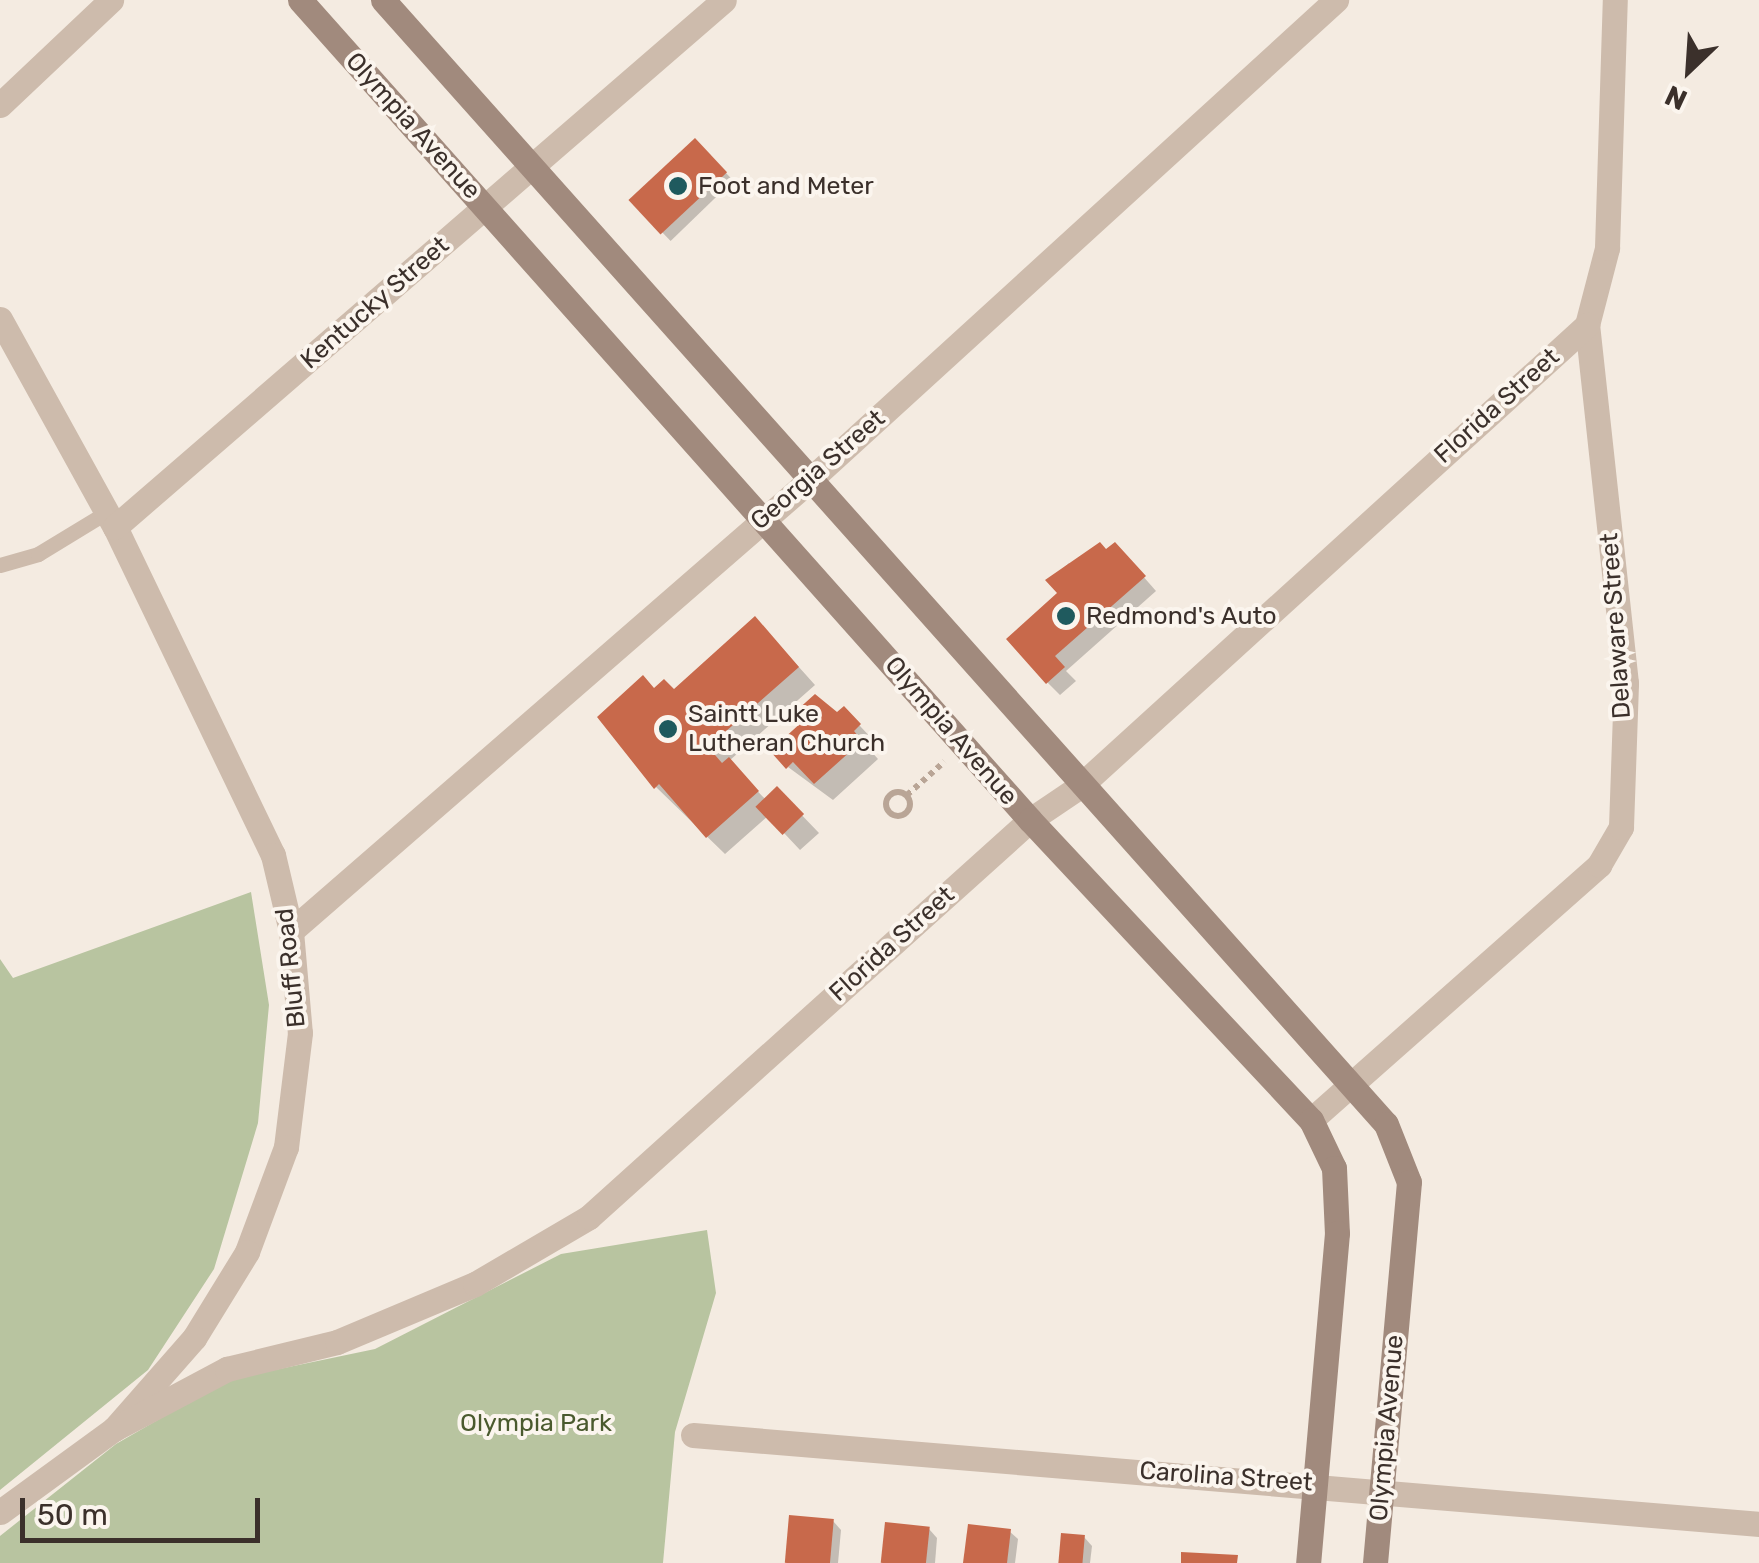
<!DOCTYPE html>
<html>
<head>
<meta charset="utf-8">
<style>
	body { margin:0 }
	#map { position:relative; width:1759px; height:1563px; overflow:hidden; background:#f4ebe1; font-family:Rubik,sans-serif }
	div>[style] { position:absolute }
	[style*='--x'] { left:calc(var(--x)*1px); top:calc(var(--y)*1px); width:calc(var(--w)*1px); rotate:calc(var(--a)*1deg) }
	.green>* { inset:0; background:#b8c4a0 }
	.shadow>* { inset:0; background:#0003; transform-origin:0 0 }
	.building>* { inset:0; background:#c8694b; transform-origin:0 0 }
	.path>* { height:6px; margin-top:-3px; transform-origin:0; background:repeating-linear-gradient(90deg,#b9a596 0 5px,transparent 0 10px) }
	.path>.ring { margin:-3px; padding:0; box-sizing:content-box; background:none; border:6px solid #b9a596; border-radius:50% }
	.service>* { height:15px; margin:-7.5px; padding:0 7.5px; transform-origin:7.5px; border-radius:7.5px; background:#cdbbac }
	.minor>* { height:25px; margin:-12.5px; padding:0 12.5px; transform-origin:12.5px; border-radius:12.5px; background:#cdbbac }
	.secondary>* { height:25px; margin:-12.5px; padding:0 12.5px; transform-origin:12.5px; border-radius:12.5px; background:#a18a7d }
	.dots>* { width:28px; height:28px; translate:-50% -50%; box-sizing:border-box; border:5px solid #fbf5ee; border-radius:50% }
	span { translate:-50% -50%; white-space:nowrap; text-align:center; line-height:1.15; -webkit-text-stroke:8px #fbf5ee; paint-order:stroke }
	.street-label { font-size:25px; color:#3b302b }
	.poi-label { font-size:25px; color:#3b302b }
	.left { translate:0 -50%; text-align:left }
	.park-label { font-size:25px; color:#4a5a2e }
	.north { position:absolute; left:1639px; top:20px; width:100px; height:100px; -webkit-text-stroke:8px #fbf5ee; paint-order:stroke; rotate:205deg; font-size:28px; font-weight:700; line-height:40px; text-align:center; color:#3b302b }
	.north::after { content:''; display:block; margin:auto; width:35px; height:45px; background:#3b302b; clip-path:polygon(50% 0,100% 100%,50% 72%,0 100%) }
	.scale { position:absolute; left:20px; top:1498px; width:240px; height:45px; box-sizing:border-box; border:5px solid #3b302b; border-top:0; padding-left:12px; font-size:30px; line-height:35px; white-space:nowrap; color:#3b302b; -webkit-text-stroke:8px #fbf5ee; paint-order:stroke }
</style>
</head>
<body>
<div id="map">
	<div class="green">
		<div style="clip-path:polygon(251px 892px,269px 1005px,258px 1123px,214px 1269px,148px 1370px,0 1490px,0 959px,13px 978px)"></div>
		<div style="clip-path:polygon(707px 1230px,716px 1293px,675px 1432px,663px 1563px,0 1563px,0 1536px,116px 1444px,227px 1380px,375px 1349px,561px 1254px)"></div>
	</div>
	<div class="shadow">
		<div style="left:695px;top:141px;width:55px;height:87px;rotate:46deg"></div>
		<div style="clip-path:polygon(1106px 552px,1127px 558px,1156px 591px,1066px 671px,1076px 681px,1060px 695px,1047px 682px,1060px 594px,1049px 580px,1069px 563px,1074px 568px)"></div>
		<div style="clip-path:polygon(772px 637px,815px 685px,729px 761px,766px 800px,794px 807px,819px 833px,800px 850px,768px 816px,725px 854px,656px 787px,600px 717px,655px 691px,674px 692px)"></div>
		<div style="clip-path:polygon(844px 709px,876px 743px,869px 749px,878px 759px,833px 800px,788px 767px)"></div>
		<div style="clip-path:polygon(833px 1521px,841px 1530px,838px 1563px,787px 1563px)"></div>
		<div style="clip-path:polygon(929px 1529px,937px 1538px,935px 1563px,883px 1563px)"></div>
		<div style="clip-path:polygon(1009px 1531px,1018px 1539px,1015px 1563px,966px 1563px)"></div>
		<div style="clip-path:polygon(1084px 1537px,1092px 1546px,1090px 1563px,1063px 1563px)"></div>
	</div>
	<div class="building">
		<div style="left:695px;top:138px;width:47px;height:91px;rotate:47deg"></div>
		<div style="clip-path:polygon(1100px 542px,1106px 549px,1115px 542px,1146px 576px,1055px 656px,1065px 667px,1046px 684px,1006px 639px,1057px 593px,1045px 580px)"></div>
		<div style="clip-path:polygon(755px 616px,799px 667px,708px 747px,722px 763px,729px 757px,759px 791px,706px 838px,659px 784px,654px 789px,597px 717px,643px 675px,654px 688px,664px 679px,674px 689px)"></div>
		<div style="clip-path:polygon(815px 694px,837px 712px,844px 706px,861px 724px,854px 731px,862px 741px,814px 784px,793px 762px,786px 769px,770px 751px,804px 720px,796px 711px)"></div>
		<div style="left:777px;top:786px;width:39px;height:30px;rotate:46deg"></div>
		<div style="left:789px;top:1515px;width:45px;height:48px;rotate:5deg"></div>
		<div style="left:885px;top:1522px;width:45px;height:41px;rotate:6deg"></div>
		<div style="clip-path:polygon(968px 1524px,1011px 1529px,1007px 1563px,963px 1563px)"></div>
		<div style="left:1061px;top:1533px;width:24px;height:30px;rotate:5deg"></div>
		<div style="clip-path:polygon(1181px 1552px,1238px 1555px,1237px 1563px,1181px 1563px)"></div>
	</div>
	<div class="path">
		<div class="ring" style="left:886px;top:792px;width:18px;height:18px"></div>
		<div style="--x:907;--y:795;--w:50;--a:-41.7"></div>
	</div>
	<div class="service">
		<div style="--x:0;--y:565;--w:40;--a:-16"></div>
		<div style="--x:38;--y:554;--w:81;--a:-31.3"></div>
	</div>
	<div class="minor">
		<div style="--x:0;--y:105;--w:153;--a:-43.4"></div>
		<div style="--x:0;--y:319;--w:238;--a:61.1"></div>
		<div style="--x:115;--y:527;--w:364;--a:64.3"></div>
		<div style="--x:273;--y:855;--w:78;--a:76.7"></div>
		<div style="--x:291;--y:931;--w:102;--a:85"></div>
		<div style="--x:300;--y:1033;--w:115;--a:97"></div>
		<div style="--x:286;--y:1147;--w:112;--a:110.4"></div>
		<div style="--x:247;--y:1252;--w:101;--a:121.6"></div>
		<div style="--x:194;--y:1338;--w:121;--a:131.3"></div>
		<div style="--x:114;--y:1429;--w:141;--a:143.9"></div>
		<div style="--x:115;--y:527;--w:805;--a:-40.87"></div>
		<div style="--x:291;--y:931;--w:689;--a:-41"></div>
		<div style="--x:811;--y:479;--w:711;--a:-42.38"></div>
		<div style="--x:1311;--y:1120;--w:385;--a:-41.5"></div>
		<div style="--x:1599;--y:865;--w:44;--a:-59.9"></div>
		<div style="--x:1621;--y:827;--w:144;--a:-88"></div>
		<div style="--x:1626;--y:683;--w:360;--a:-96.2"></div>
		<div style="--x:1587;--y:325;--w:80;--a:-75.4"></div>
		<div style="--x:1607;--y:248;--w:248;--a:-88.2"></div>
		<div style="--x:114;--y:1429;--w:128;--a:-28"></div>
		<div style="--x:227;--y:1369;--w:113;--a:-13.8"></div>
		<div style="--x:337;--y:1342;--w:150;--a:-22.8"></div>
		<div style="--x:475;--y:1284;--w:132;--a:-30.4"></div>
		<div style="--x:589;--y:1217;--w:593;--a:-41.99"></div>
		<div style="--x:1030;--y:820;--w:59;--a:-34"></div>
		<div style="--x:1079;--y:787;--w:687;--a:-42.28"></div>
		<div style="--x:693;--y:1435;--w:1070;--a:4.77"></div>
	</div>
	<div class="secondary">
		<div style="--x:300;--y:0;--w:1098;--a:48.32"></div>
		<div style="--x:1030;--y:820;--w:411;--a:46.9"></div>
		<div style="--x:1311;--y:1120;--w:53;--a:64.4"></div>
		<div style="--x:1334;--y:1168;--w:65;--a:87.4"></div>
		<div style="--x:1337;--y:1233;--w:331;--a:95"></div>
		<div style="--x:383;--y:0;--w:1506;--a:48.26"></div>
		<div style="--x:1386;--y:1124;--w:62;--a:68.4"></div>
		<div style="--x:1409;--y:1182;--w:383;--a:95.1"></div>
	</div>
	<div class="dots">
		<div style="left:678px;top:186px;background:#1f5a5e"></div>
		<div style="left:1066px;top:616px;background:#1f5a5e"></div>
		<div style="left:668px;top:729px;background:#1f5a5e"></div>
	</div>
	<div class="street-label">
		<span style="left:413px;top:126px;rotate:48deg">Olympia Avenue</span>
		<span style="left:375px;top:303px;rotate:-41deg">Kentucky Street</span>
		<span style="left:1497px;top:406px;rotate:-42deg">Florida Street</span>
		<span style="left:818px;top:470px;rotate:-41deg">Georgia Street</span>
		<span style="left:1616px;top:626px;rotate:-94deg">Delaware Street</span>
		<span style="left:951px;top:731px;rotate:49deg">Olympia Avenue</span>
		<span style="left:892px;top:944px;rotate:-42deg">Florida Street</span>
		<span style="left:291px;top:968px;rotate:-96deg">Bluff Road</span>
		<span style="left:1387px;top:1428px;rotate:-85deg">Olympia Avenue</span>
		<span style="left:1226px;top:1477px;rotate:4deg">Carolina Street</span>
	</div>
	<div class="poi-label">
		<span class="left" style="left:698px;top:186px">Foot and Meter</span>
		<span class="left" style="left:1086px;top:616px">Redmond's Auto</span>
		<span class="left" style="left:688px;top:729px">Saintt Luke<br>Lutheran Church</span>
	</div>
	<div class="park-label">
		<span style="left:536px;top:1423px">Olympia Park</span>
	</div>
	<div class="north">N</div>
	<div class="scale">50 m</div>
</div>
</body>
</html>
